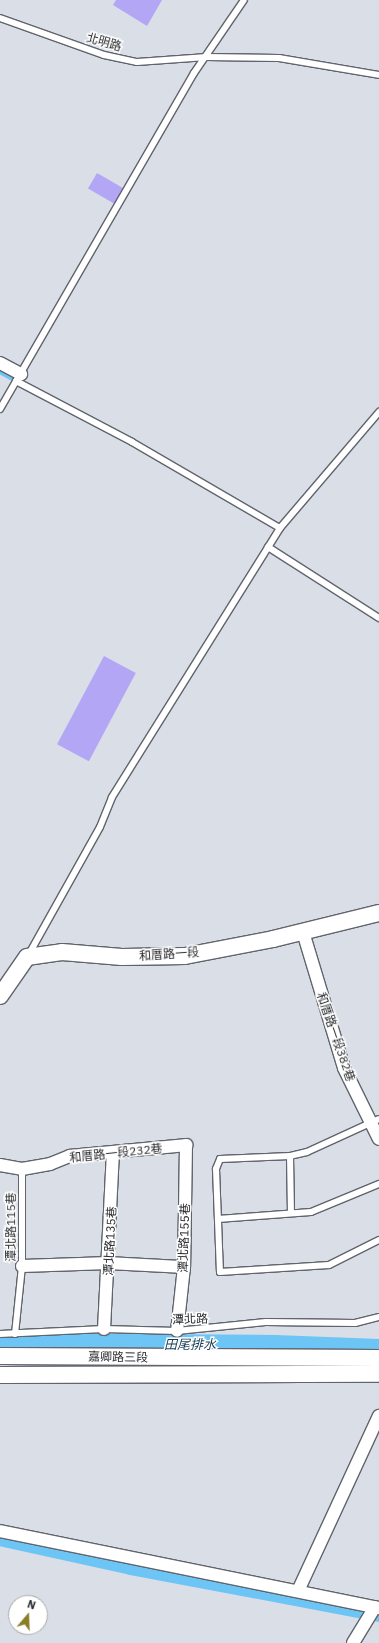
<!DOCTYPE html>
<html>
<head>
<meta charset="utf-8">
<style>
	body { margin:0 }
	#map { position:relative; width:379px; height:1643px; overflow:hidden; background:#d9dee7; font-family:"IBM Plex Sans","Noto Sans TC",sans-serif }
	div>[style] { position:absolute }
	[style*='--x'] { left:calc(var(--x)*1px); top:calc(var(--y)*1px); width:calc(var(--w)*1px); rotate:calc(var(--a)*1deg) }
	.stream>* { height:3.5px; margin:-1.75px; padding:0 1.75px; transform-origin:1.75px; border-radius:1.75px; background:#6dc5f6 }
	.canal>* { height:12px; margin:-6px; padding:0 6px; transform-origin:6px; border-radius:6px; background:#6dc5f6 }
	.river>* { height:21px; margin:-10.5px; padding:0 10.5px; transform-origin:10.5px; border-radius:10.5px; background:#6dc5f6 }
	.building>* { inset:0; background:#b3a7f5; transform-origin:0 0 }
	.roads { filter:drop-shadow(1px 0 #60646c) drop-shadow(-1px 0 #60646c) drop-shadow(0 1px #60646c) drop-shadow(0 -1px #60646c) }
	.lane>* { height:6px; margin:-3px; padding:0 3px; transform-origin:3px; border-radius:3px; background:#fff }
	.street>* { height:12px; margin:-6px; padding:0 6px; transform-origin:6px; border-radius:6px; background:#fff }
	.secondary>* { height:16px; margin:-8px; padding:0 8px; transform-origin:8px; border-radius:8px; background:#fff }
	span { translate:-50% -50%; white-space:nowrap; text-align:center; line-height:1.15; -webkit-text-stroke:3px #fff; paint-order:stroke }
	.street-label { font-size:12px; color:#292a2e }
	.water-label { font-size:13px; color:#143b4f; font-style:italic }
	.north { position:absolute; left:8px; top:1595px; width:40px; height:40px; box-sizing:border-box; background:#fff; border:1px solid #a9aaab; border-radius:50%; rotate:19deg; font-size:11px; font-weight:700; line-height:16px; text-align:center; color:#292a2e }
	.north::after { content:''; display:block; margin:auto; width:14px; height:18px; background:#8a7f26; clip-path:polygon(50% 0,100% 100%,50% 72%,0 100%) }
</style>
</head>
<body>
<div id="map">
	<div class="stream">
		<div style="--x:0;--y:372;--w:13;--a:29"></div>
	</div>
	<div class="canal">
		<div style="--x:0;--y:1540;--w:134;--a:12.5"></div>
		<div style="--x:131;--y:1569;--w:252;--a:10.7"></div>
	</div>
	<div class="river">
		<div style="--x:0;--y:1343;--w:275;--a:0.4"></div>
		<div style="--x:275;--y:1345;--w:104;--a:2.2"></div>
	</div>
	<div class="building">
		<div style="clip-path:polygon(116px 0,162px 0,147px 26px,113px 5px)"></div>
		<div style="left:97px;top:173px;width:32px;height:18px;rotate:30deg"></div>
		<div style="left:104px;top:656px;width:36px;height:100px;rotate:28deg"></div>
	</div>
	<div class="roads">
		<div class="lane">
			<div style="--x:0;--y:18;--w:110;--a:19.6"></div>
			<div style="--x:104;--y:55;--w:34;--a:12"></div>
			<div style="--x:137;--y:62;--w:70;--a:-4.1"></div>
			<div style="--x:207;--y:57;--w:72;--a:0.8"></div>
			<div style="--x:279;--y:58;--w:101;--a:9.6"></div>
			<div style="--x:16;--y:381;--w:131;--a:27.7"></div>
			<div style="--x:132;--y:442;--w:171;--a:30.2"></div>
			<div style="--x:0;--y:409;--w:388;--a:-60"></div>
			<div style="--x:194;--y:73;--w:88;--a:-55.6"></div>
			<div style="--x:268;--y:547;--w:132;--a:32.6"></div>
			<div style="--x:29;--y:954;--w:145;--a:-60.8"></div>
			<div style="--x:100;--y:827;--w:32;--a:-68"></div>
			<div style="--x:112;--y:797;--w:317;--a:-58"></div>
			<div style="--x:280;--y:528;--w:153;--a:-49.5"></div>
			<div style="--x:379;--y:1119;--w:79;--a:155.4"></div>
			<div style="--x:307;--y:1152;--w:17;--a:167"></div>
			<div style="--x:290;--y:1156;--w:70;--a:177.5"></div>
			<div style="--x:220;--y:1159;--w:11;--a:112"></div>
			<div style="--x:216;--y:1169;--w:103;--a:87.8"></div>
			<div style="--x:220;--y:1272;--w:109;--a:-3.7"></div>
			<div style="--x:329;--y:1265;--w:56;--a:-26.6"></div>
			<div style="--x:290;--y:1156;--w:57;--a:89"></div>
			<div style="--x:218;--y:1219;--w:93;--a:-4.3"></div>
			<div style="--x:311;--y:1212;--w:74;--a:-22.4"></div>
			<div style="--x:0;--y:1334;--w:104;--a:-2.8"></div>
			<div style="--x:104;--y:1329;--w:73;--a:1.6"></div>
			<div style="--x:177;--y:1331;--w:89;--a:-5.8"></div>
			<div style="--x:266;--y:1322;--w:89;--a:0.6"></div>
			<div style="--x:355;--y:1323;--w:25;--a:-14"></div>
			<div style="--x:15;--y:1334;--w:68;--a:-84.1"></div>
			<div style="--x:22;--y:1266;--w:97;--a:-90"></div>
		</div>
		<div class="street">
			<div style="--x:0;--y:363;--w:24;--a:28"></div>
			<div style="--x:303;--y:932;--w:142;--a:73.2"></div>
			<div style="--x:344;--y:1068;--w:79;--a:63.8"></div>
			<div style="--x:0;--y:1165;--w:22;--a:10"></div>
			<div style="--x:22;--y:1169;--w:28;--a:-10"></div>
			<div style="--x:50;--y:1164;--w:22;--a:-22"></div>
			<div style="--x:70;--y:1156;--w:117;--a:-5.4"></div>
			<div style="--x:186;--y:1145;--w:122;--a:90.9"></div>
			<div style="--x:184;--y:1267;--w:64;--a:96.2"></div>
			<div style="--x:22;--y:1266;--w:87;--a:-2"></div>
			<div style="--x:109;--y:1263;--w:75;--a:3.1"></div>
			<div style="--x:104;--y:1329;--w:177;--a:-87.1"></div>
			<div style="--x:0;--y:1531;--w:387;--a:11.5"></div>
			<div style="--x:298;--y:1591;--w:193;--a:-65.2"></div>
			<div style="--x:353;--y:1643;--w:42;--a:-58.6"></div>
		</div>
		<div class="secondary">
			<div style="--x:0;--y:996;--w:47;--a:-55.3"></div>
			<div style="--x:27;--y:957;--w:35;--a:-8"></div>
			<div style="--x:62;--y:952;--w:60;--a:4.8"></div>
			<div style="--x:122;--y:957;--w:63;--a:-0.9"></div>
			<div style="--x:185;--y:956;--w:90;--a:-10.9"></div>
			<div style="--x:273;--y:939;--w:109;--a:-13.8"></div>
			<div style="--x:0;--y:1356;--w:379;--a:0.3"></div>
			<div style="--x:0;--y:1375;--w:379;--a:-0.2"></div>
		</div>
	</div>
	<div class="street-label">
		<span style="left:104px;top:42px;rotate:16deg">北明路</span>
		<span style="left:169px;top:954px;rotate:-4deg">和厝路一段</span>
		<span style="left:336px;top:1037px;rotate:71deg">和厝路一段382巷</span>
		<span style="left:116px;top:1153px;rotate:-6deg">和厝路一段232巷</span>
		<span style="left:11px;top:1227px;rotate:-90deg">潭北路115巷</span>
		<span style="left:184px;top:1238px;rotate:-88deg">潭北路155巷</span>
		<span style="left:110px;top:1241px;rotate:-87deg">潭北路135巷</span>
		<span style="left:190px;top:1319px;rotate:-2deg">潭北路</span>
		<span style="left:118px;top:1357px;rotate:1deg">嘉卿路三段</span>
	</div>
	<div class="water-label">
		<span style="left:190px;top:1345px">田尾排水</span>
	</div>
	<div class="north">N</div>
</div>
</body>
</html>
